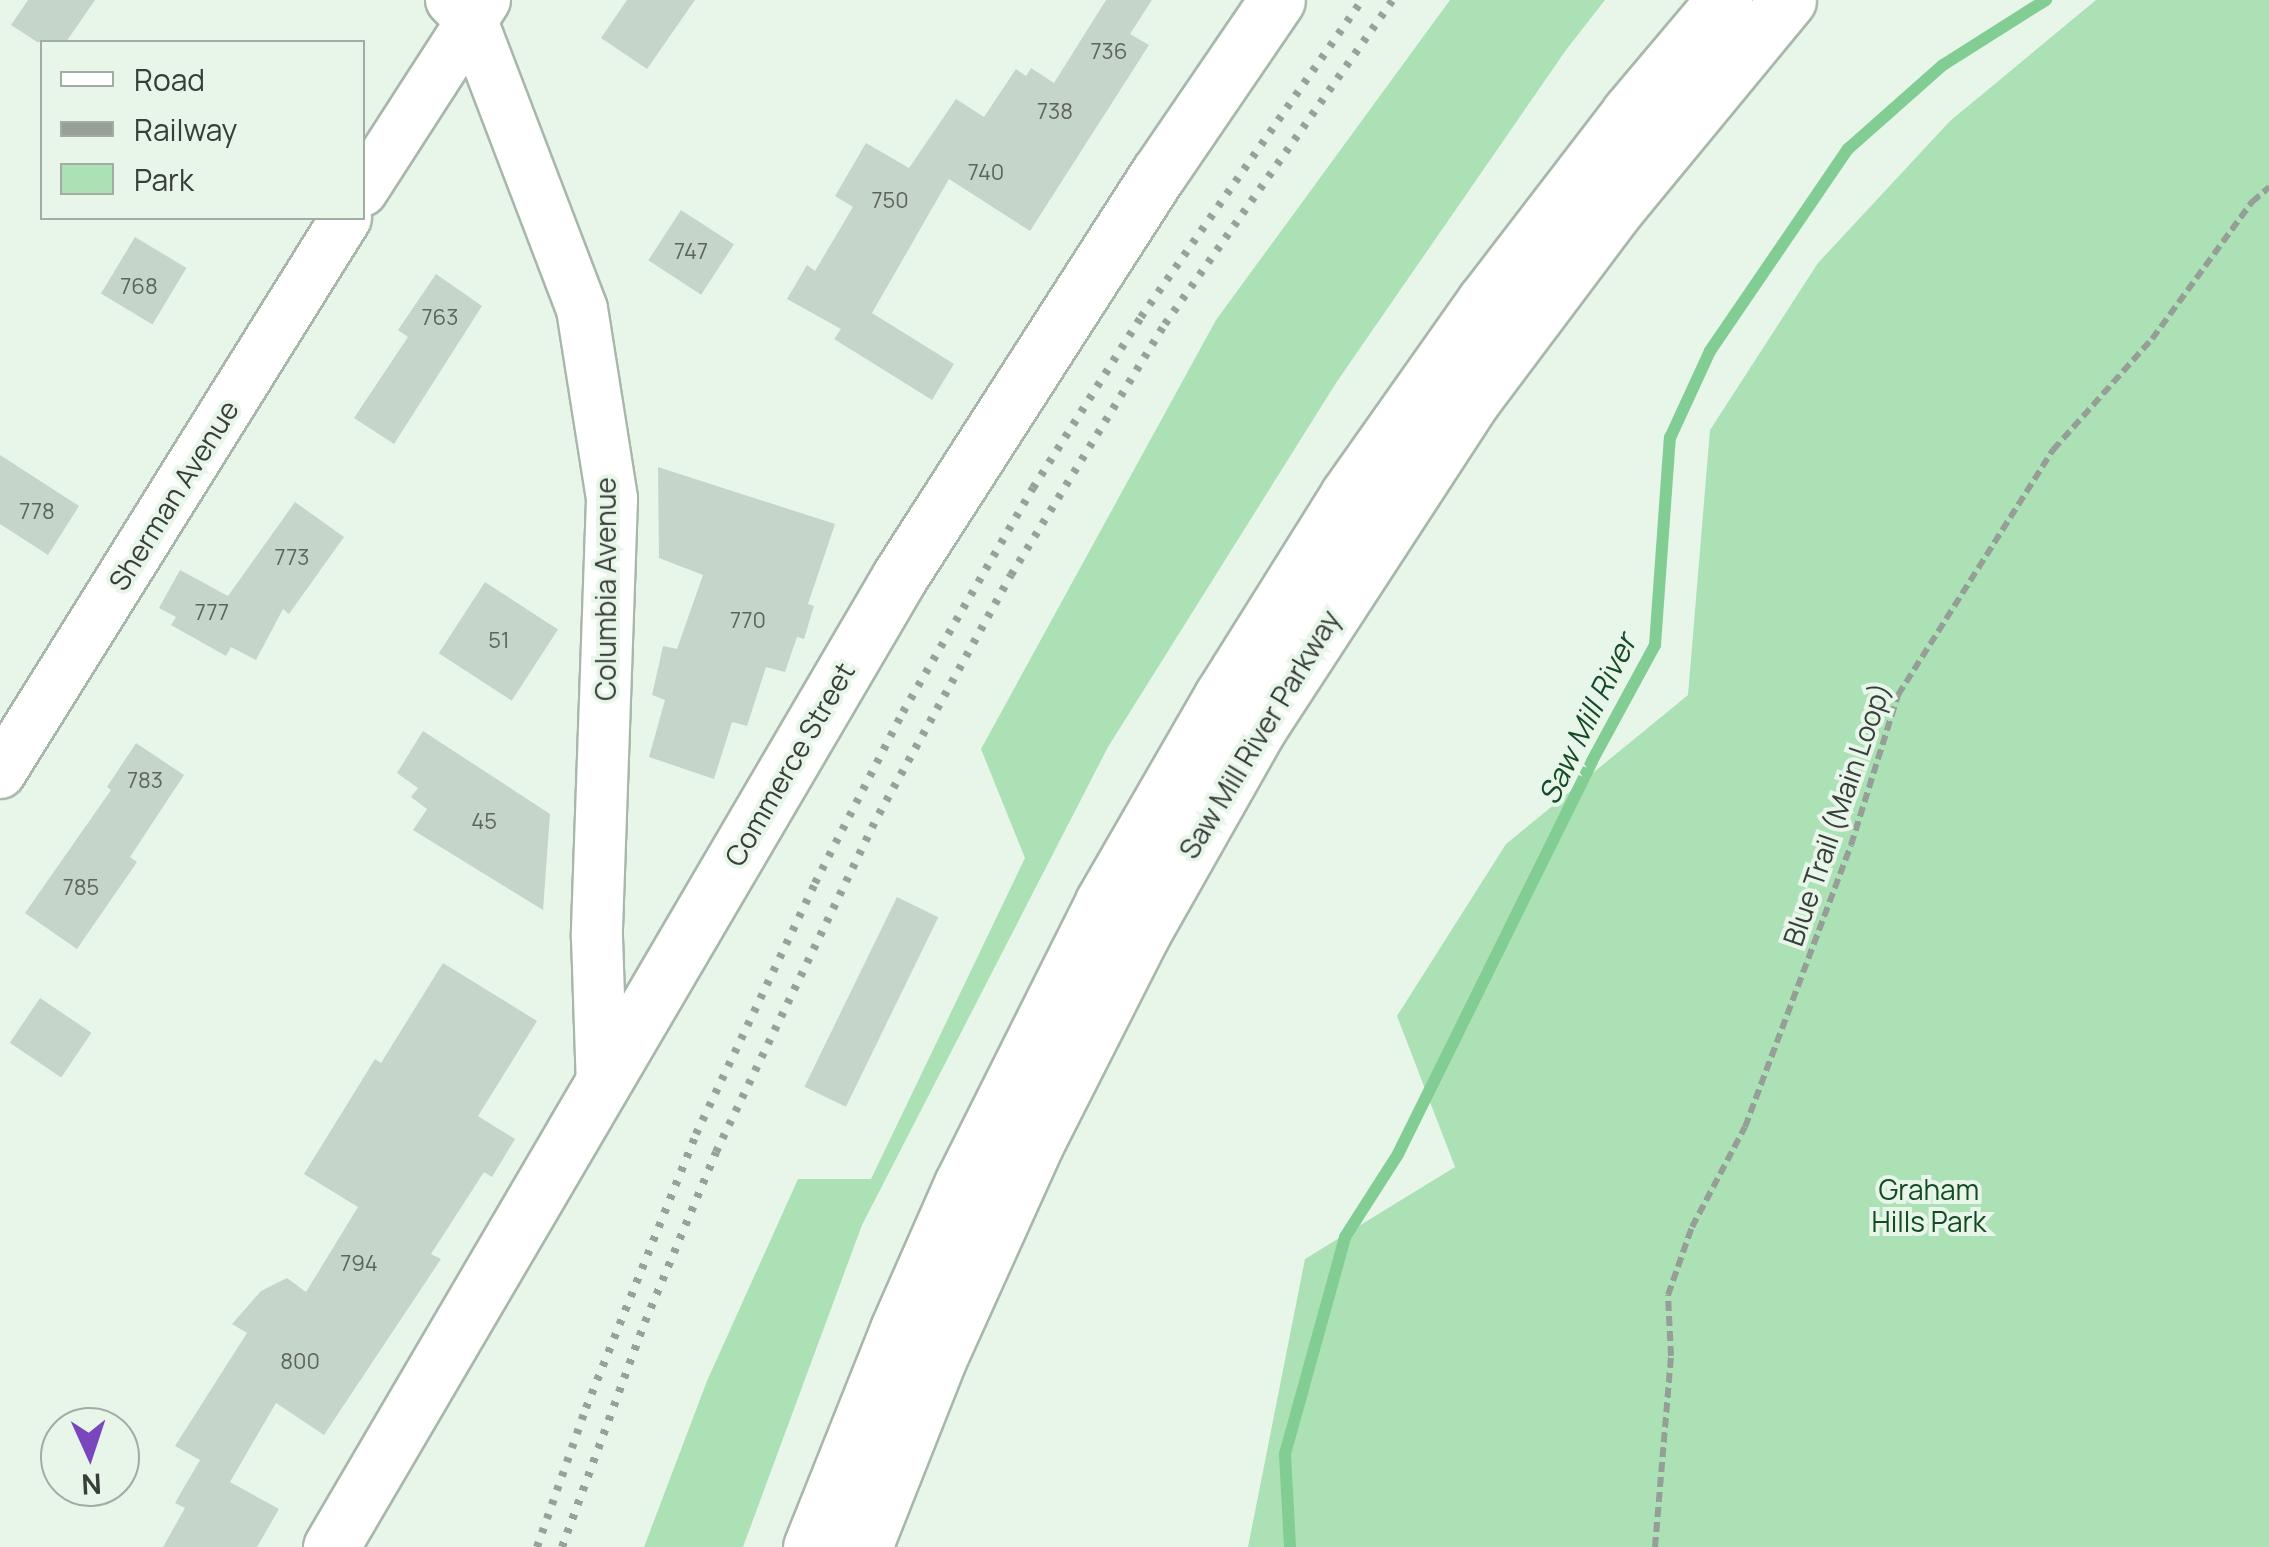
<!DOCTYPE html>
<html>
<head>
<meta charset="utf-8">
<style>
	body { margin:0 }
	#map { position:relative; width:2269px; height:1547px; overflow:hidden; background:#e8f6ea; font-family:Manrope,sans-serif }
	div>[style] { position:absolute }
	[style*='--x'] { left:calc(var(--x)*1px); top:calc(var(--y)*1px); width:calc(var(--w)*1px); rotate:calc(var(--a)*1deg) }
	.green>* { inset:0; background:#ace1b6 }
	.stream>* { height:12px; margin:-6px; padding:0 6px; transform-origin:6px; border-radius:6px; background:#82cd93 }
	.building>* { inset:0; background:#c6d5c9; transform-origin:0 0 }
	.path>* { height:6px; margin-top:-3px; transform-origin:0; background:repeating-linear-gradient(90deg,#959f97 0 10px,transparent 0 15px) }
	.roads { filter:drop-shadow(2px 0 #a9b7ab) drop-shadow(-2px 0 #a9b7ab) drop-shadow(0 2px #a9b7ab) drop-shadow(0 -2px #a9b7ab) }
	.minor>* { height:50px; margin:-25px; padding:0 25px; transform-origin:25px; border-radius:25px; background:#fff }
	.major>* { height:55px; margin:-27.5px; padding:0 27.5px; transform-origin:27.5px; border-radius:27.5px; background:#fff }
	.highway>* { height:55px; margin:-27.5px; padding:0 27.5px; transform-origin:27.5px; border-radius:27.5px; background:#fff }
	.rail>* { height:8px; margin-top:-4px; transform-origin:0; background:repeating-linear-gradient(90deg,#97a199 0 5px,transparent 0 15px) }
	span { translate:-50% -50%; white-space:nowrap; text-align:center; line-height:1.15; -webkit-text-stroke:8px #e8f6ea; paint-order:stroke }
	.number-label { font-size:22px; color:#5c645d }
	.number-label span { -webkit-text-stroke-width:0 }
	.street-label { font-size:28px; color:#383e39 }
	.park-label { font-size:28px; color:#144b25 }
	.water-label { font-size:30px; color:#154b26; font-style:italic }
	.legend { position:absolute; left:40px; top:40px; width:325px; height:180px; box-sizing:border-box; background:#e8f6ea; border:2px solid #a2aca3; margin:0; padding:12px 18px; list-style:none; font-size:30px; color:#383e39 }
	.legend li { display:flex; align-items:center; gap:20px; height:50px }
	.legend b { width:50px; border:2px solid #a2aca3 }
	.north { position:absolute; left:40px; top:1407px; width:100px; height:100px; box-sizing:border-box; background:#e8f6ea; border:2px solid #a2aca3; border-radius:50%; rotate:177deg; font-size:28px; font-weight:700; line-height:40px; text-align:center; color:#383e39 }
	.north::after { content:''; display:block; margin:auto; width:35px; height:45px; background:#7a46bd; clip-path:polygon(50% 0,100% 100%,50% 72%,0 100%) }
</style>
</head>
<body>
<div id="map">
	<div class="green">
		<div style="clip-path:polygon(1450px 0,1605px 0,1566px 50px,1336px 383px,1108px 747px,862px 1225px,743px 1547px,644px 1547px,707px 1381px,798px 1179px,871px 1179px,1025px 858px,981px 749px,1216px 320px)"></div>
		<div style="clip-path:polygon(2096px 0,2269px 0,2269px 1547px,1248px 1547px,1305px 1259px,1455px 1167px,1397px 1016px,1506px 844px,1688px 695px,1710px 430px,1818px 263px,1950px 121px)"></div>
	</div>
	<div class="stream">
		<div style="--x:1290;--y:1547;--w:93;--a:-93.1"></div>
		<div style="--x:1285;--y:1454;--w:225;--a:-74.5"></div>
		<div style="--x:1345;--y:1237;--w:98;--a:-57.4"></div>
		<div style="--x:1398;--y:1154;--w:438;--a:-63.7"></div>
		<div style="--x:1592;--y:761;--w:132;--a:-61.5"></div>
		<div style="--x:1655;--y:645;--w:208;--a:-85.9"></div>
		<div style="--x:1670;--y:438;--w:96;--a:-65.3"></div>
		<div style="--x:1710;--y:351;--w:245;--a:-55.7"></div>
		<div style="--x:1848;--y:149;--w:127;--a:-41.5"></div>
		<div style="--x:1943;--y:65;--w:122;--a:-32.3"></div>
	</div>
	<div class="building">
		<div style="clip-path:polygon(28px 0,95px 0,66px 42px,37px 42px,11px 25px)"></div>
		<div style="clip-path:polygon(627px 0,695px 0,647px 69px,601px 38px)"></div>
		<div style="clip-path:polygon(1106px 0,1152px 0,1130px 34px,1149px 45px,1030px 231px,949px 179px,872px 313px,954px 364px,932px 400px,834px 339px,841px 329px,787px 299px,807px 265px,815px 271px,853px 207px,835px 196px,866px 143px,909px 168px,956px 99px,984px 117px,1016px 69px,1026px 76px,1031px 68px,1054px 83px)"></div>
		<div style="left:681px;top:210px;width:63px;height:60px;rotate:33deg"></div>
		<div style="left:135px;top:237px;width:60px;height:66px;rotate:31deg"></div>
		<div style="clip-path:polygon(436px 274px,482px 306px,394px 444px,354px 418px,408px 337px,398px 330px)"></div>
		<div style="clip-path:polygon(0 455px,79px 506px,48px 555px,0 524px)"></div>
		<div style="clip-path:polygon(658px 467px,835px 524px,808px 604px,814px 606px,804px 639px,797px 637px,785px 672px,766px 667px,747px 726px,732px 722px,714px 779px,649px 757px,665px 700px,652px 695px,663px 646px,677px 649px,703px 575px,659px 558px)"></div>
		<div style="clip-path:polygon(295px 502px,344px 537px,289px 614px,283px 609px,256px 660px,231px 647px,226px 656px,171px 625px,176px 617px,159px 608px,180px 570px,228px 596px)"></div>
		<div style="left:485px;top:582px;width:87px;height:85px;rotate:33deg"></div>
		<div style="clip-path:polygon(423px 731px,550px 814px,543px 910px,413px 830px,427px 809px,411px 797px,418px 788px,397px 773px)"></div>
		<div style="clip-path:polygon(136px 743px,184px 775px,130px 857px,137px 862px,77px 949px,25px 913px,111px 790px,107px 787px)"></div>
		<div style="left:897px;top:897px;width:46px;height:211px;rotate:26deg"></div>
		<div style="clip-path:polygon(443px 963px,537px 1021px,478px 1116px,515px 1139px,492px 1177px,484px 1172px,431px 1254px,441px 1259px,324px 1435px,276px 1403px,230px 1482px,279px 1509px,257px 1547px,163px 1547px,185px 1508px,175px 1503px,200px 1460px,175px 1446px,247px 1333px,232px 1324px,261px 1291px,287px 1278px,306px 1292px,358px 1207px,304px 1174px,375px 1059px,381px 1063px)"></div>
		<div style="left:40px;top:998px;width:62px;height:54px;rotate:34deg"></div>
	</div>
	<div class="path">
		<div style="--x:1655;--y:1547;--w:192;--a:-85.2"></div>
		<div style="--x:1671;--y:1356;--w:61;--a:-92.8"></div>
		<div style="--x:1668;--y:1295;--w:72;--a:-70.6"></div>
		<div style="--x:1692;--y:1227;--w:113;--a:-62.1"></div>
		<div style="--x:1745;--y:1127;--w:301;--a:-69.4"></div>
		<div style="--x:1851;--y:845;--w:157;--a:-72.6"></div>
		<div style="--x:1898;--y:695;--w:290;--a:-57.7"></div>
		<div style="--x:2053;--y:450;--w:149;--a:-48.3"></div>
		<div style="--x:2152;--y:339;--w:170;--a:-53.9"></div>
		<div style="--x:2252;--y:202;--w:23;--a:-41"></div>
	</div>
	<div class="roads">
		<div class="minor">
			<div style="--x:451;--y:0;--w:30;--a:45"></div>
			<div style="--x:472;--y:21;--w:308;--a:69.1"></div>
			<div style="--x:582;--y:309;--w:192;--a:81"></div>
			<div style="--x:612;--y:499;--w:438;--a:92"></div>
			<div style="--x:597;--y:937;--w:151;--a:88.1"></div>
			<div style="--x:362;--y:191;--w:227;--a:-57.2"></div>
			<div style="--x:0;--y:773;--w:654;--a:-58.06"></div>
		</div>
		<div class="major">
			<div style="--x:331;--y:1547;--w:1125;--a:-59.63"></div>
			<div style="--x:900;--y:576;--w:479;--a:-57.3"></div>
			<div style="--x:1159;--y:173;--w:209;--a:-55.7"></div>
		</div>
		<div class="highway">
			<div style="--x:811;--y:1547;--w:235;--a:-68.2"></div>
			<div style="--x:898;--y:1329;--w:158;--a:-66.2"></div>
			<div style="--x:962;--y:1184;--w:315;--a:-63.4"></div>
			<div style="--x:1103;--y:902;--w:238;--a:-60"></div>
			<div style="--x:1222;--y:696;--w:237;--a:-57.9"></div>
			<div style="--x:1348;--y:495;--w:237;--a:-54.8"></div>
			<div style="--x:1485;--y:301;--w:237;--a:-52.5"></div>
			<div style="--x:1629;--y:113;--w:148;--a:-49.9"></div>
			<div style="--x:864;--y:1547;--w:201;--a:-68.4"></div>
			<div style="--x:938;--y:1360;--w:238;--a:-65.7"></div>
			<div style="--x:1036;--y:1143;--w:234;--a:-63.1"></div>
			<div style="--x:1142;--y:934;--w:236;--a:-60.5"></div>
			<div style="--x:1258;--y:729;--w:395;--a:-56.9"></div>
			<div style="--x:1474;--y:398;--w:235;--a:-53.1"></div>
			<div style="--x:1615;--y:210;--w:272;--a:-50.5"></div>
		</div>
	</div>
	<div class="rail">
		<div style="--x:537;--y:1547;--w:147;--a:-70.6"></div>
		<div style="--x:586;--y:1408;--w:295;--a:-68.1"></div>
		<div style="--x:696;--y:1134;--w:278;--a:-64.6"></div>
		<div style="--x:815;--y:883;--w:192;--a:-62.8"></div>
		<div style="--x:903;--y:712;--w:259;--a:-59.9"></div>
		<div style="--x:1033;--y:488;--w:202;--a:-57.7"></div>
		<div style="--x:1141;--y:317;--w:386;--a:-55.1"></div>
		<div style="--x:562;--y:1547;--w:240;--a:-69.8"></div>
		<div style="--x:645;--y:1322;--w:184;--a:-67.3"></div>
		<div style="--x:716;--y:1152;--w:375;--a:-64.3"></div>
		<div style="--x:879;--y:814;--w:273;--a:-61.1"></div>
		<div style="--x:1011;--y:575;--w:294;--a:-58.5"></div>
		<div style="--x:1165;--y:324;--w:396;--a:-54.9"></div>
	</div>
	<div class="number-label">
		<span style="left:1109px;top:52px">736</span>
		<span style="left:1055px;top:112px">738</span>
		<span style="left:986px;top:173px">740</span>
		<span style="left:890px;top:201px">750</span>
		<span style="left:691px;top:252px">747</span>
		<span style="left:139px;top:287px">768</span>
		<span style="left:440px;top:318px">763</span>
		<span style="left:37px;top:512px">778</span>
		<span style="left:292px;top:558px">773</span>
		<span style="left:212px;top:613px">777</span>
		<span style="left:748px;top:621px">770</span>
		<span style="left:499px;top:641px">51</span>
		<span style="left:145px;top:781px">783</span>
		<span style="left:484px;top:822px">45</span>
		<span style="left:81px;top:888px">785</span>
		<span style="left:359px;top:1264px">794</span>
		<span style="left:300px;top:1362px">800</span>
	</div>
	<div class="street-label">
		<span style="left:173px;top:495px;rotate:-58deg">Sherman Avenue</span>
		<span style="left:605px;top:589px;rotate:-90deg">Columbia Avenue</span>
		<span style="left:1259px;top:734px;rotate:-59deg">Saw Mill River Parkway</span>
		<span style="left:789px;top:764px;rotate:-60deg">Commerce Street</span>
		<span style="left:1836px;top:814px;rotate:-71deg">Blue Trail (Main Loop)</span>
	</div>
	<div class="park-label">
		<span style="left:1929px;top:1205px">Graham<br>Hills Park</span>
	</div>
	<div class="water-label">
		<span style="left:1587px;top:719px;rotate:-64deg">Saw Mill River</span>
	</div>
	<ul class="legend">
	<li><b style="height:12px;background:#fff"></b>Road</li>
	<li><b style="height:12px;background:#97a199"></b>Railway</li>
	<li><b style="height:28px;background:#ace1b6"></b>Park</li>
	</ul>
	<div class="north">N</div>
</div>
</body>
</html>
